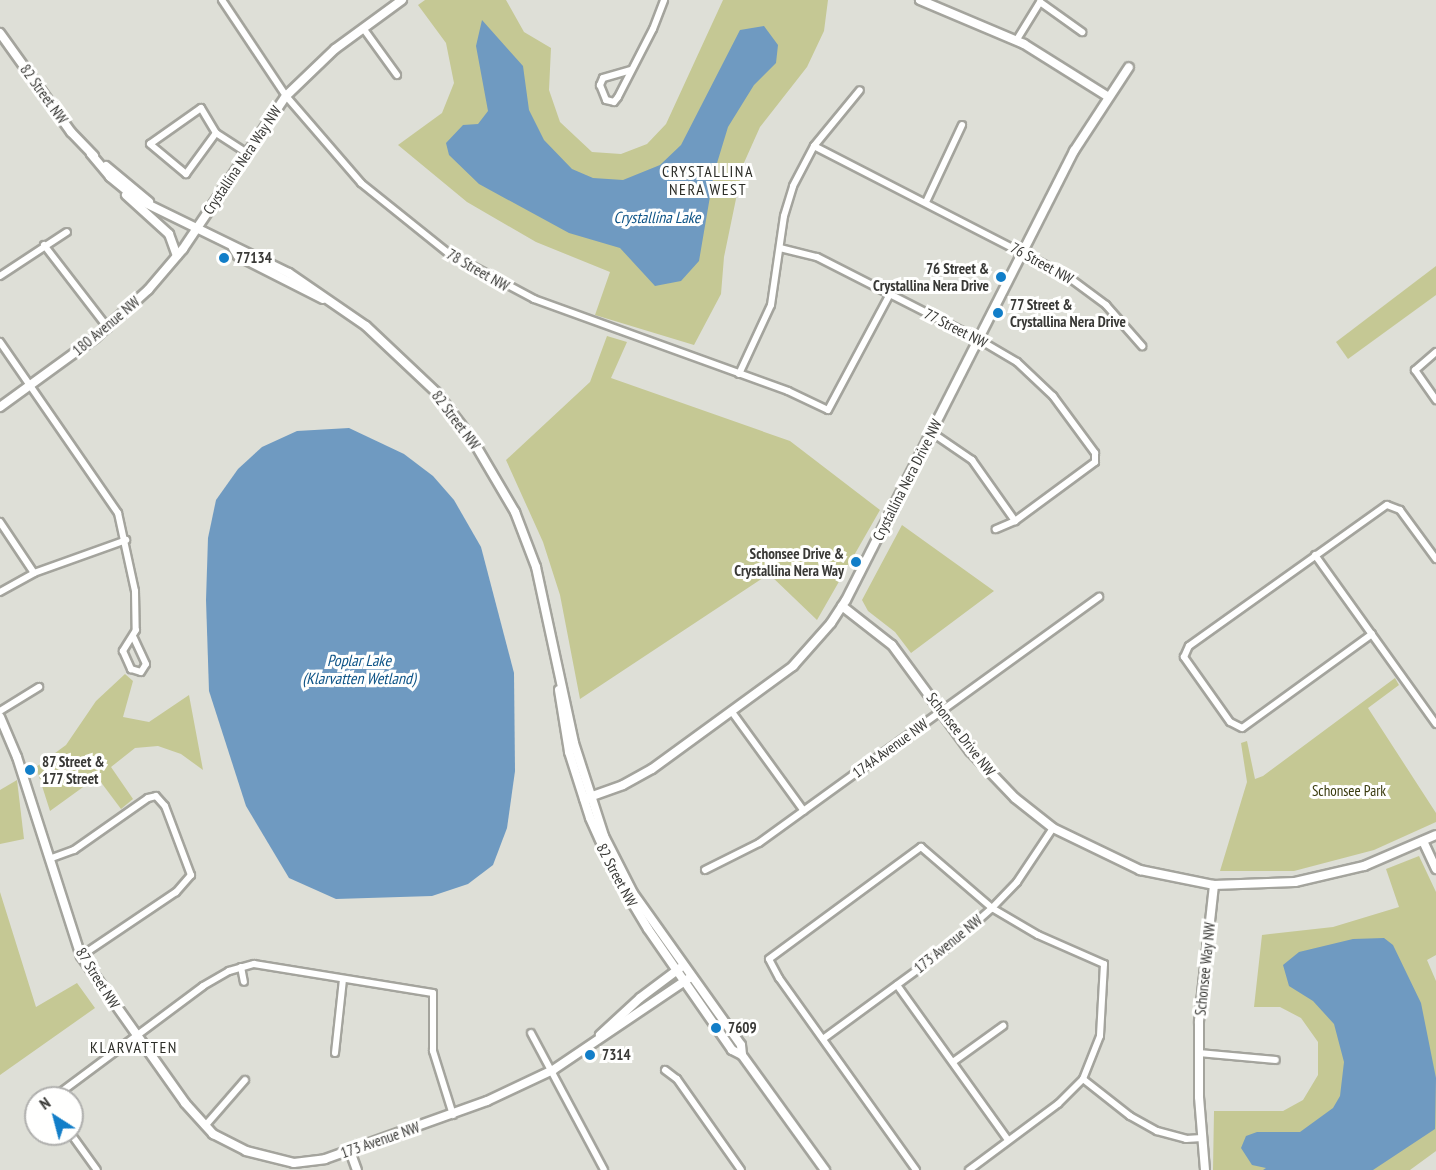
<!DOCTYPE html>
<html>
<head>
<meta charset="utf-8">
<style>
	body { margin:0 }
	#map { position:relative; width:1436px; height:1170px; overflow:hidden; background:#dedfd7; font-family:"PT Sans Narrow",sans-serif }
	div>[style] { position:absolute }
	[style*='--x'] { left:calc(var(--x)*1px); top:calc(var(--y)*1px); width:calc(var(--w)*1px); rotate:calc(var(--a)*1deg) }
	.green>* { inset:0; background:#c5c894 }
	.water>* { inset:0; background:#6f9ac1 }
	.roads { filter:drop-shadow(2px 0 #a4a49d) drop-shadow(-2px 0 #a4a49d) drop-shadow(0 2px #a4a49d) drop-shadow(0 -2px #a4a49d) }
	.street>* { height:6px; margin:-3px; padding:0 3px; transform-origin:3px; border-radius:3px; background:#fff }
	.secondary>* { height:8px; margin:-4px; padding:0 4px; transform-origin:4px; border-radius:4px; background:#fff }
	.dots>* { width:16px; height:16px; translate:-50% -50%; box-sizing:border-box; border:3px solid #fffffe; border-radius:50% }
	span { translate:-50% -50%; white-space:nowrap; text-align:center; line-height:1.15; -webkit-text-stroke:6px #fffffe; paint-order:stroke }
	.street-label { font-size:15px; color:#393936 }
	.poi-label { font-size:15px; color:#393936; font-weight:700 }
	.left { translate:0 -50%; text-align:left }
	.right { translate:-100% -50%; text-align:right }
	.park-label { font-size:15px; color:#3a3b0f }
	.neighbourhood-label { font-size:16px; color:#2c2d27; letter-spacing:1.5px }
	.water-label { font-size:16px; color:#0e5487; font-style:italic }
	.north { position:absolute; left:24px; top:1086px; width:60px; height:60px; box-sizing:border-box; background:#fffffe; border:2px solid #b0b0ae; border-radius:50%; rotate:324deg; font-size:16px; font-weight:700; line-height:24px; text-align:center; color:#393936 }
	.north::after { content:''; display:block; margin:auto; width:21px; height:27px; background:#127ec8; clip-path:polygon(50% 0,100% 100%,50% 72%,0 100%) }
</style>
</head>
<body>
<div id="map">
	<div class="green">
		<div style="clip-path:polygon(425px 0,506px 0,524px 32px,551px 48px,549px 90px,560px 122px,592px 152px,621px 154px,647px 144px,666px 124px,723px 0,828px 0,824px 31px,807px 67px,760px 127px,743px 165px,724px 257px,721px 294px,694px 345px,595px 315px,610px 272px,536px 242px,467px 202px,398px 145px,442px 113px,454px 83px,446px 43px,418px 5px)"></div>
		<div style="clip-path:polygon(1436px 266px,1436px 295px,1348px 359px,1336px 342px)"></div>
		<div style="clip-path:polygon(607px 336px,627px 342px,611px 378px,790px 441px,880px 510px,817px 620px,769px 574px,580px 699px,560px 595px,543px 542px,506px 460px,590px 382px)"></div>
		<div style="clip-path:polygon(902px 525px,994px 591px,911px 653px,895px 632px,868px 611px,862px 600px)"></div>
		<div style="clip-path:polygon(125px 674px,133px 681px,123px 717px,149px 722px,189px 695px,203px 770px,181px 754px,158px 746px,135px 748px,111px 767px,133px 799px,121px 809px,97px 777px,50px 811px,36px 767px,66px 745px,96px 701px)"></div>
		<div style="clip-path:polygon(1395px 678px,1399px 685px,1368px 708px,1436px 813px,1436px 822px,1374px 850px,1294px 871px,1220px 871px,1247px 782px,1241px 743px,1247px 741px,1255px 779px,1263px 776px)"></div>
		<div style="clip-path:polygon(17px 780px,24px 839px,0 844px,0 790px)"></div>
		<div style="clip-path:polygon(1419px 856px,1436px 892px,1436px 955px,1427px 960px,1436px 981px,1436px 1151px,1410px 1170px,1213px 1170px,1214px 1111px,1283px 1111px,1303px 1100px,1318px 1075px,1318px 1042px,1301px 1018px,1280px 1007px,1254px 1007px,1262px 935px,1333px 927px,1399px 907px,1386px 869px)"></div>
		<div style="clip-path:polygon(0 892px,36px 1007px,77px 983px,95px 1008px,0 1075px)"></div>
	</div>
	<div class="water">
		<div style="clip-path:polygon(482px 20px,523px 66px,529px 110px,544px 140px,572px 169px,593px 178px,623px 180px,660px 165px,681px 145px,740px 30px,764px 26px,778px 45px,776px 63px,754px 85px,728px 127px,714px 173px,699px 261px,681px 281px,655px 286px,620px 248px,569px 233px,479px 184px,449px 155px,446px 143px,463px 125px,478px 124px,488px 111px,476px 46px)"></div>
		<div style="clip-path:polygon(349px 428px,404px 454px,433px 476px,454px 500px,481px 547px,514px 673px,515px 771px,507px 828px,493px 865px,468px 884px,432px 896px,336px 899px,289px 878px,246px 806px,209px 691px,206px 600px,208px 538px,216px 500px,238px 469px,262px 447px,297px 431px)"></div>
		<div style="clip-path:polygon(1384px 938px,1393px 945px,1421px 1003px,1436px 1078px,1435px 1129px,1373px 1170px,1263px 1170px,1266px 1168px,1252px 1165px,1241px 1148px,1246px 1136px,1257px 1132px,1300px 1132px,1333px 1108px,1340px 1096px,1344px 1062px,1334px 1024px,1313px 1001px,1289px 986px,1283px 965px,1299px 952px,1353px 939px)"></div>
	</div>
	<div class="roads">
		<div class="street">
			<div style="--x:222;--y:0;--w:115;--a:56.3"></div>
			<div style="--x:286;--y:96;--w:115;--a:49.2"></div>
			<div style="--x:361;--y:183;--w:112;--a:38.8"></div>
			<div style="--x:448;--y:253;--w:98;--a:28.1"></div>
			<div style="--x:534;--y:299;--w:270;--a:19.9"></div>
			<div style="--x:788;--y:391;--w:44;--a:25.4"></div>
			<div style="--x:828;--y:410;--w:132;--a:-61.9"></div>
			<div style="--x:363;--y:28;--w:58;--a:54.1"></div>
			<div style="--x:1016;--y:41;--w:46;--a:-58.4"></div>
			<div style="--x:1040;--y:2;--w:52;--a:35.5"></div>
			<div style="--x:631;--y:70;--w:29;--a:164"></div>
			<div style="--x:603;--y:78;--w:8;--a:113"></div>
			<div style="--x:600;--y:85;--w:16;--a:68"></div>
			<div style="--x:606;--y:100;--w:8;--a:14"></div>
			<div style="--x:614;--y:102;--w:6;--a:-51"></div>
			<div style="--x:618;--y:97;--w:76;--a:-62.8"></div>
			<div style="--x:653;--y:29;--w:31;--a:-69"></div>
			<div style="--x:216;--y:133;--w:29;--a:-121"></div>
			<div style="--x:201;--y:108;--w:62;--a:144.8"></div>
			<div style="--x:150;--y:144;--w:47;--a:39.8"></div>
			<div style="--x:186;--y:174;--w:51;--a:-53.8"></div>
			<div style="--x:216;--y:133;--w:35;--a:33"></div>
			<div style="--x:814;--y:146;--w:284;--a:27.2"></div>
			<div style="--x:1067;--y:276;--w:49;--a:36.6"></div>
			<div style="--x:1106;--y:305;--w:55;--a:48.7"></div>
			<div style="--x:926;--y:202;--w:85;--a:-64.9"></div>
			<div style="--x:44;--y:245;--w:105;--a:52.4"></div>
			<div style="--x:780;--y:248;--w:38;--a:14"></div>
			<div style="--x:817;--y:257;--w:181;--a:27"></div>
			<div style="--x:978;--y:339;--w:45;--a:30.5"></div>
			<div style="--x:1017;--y:362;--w:50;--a:43.4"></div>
			<div style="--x:1053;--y:396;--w:71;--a:53.6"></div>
			<div style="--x:1095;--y:453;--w:9;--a:90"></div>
			<div style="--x:1095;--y:462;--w:99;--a:143.6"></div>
			<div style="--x:1015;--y:521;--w:21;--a:157"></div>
			<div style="--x:0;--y:276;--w:80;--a:-33.3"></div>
			<div style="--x:0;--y:342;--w:208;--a:55.4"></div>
			<div style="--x:118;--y:513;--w:80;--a:77.7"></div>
			<div style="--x:135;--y:591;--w:39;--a:89"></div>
			<div style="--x:136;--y:630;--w:25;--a:122"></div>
			<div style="--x:123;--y:651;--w:20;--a:66"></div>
			<div style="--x:131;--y:669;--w:10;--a:17"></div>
			<div style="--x:141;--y:672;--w:9;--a:-58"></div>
			<div style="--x:146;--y:664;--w:29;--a:-115"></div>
			<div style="--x:1436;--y:352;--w:28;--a:139"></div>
			<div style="--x:1415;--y:370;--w:37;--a:55"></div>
			<div style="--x:739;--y:374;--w:76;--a:-65.1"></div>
			<div style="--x:771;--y:305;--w:90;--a:-81.7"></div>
			<div style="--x:784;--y:216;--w:31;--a:-73"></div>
			<div style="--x:793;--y:186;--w:45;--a:-62.3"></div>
			<div style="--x:814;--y:146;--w:72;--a:-50.6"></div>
			<div style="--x:931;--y:432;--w:50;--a:34.3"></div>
			<div style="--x:972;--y:460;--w:75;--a:54.8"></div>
			<div style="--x:0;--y:522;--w:61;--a:56.3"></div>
			<div style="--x:1315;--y:555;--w:208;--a:54.4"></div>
			<div style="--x:0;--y:592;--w:39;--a:-29"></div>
			<div style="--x:34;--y:573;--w:98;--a:-19.7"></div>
			<div style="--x:1372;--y:634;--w:160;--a:144.1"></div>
			<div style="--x:1242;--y:728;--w:13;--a:-153"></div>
			<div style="--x:1230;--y:722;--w:80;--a:-125.3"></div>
			<div style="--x:1184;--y:657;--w:12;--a:-66"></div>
			<div style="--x:1189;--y:646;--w:243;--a:-35.5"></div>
			<div style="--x:1387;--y:505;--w:14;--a:21"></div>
			<div style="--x:1400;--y:510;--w:61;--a:53.7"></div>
			<div style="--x:0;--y:711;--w:46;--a:-31.6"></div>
			<div style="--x:732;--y:712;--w:122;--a:54"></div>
			<div style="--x:49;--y:859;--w:27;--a:-20"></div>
			<div style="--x:74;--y:850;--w:90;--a:-35.1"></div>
			<div style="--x:148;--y:798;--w:8;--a:-14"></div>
			<div style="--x:156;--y:796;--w:13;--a:48"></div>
			<div style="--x:165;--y:806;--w:74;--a:69.4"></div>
			<div style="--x:191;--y:875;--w:23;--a:131"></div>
			<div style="--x:176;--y:892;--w:115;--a:146"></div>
			<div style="--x:705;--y:870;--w:60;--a:-26.6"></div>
			<div style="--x:759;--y:843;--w:420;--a:-35.9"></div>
			<div style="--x:241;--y:967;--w:15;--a:79"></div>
			<div style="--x:897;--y:985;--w:191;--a:54.4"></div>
			<div style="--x:531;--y:1033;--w:155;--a:61.9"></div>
			<div style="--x:823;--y:1039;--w:147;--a:-36.2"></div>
			<div style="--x:942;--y:952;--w:67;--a:-41.3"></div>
			<div style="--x:992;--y:908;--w:36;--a:-46"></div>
			<div style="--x:1017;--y:882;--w:65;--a:-56.3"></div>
			<div style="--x:335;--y:1053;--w:74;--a:-83.8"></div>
			<div style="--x:1199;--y:1053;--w:77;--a:5.2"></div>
			<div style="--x:953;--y:1062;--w:62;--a:-35.8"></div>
			<div style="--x:665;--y:1070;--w:15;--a:37"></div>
			<div style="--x:677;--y:1079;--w:111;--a:54.9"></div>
			<div style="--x:1083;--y:1079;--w:60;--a:38.2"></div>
			<div style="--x:1130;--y:1116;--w:31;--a:29"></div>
			<div style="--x:1157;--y:1131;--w:30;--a:15"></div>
			<div style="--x:1186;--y:1139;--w:16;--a:-4"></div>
			<div style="--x:53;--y:1098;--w:187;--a:-36.7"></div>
			<div style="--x:203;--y:986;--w:30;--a:-30"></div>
			<div style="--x:229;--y:971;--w:26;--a:-16"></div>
			<div style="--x:254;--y:964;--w:181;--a:9.2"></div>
			<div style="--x:433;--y:993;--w:58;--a:90"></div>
			<div style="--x:433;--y:1051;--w:67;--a:72.6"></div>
			<div style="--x:205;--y:1126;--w:61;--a:-49"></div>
			<div style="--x:71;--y:1134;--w:44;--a:54.2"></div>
			<div style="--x:916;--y:1170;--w:236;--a:-125.5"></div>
			<div style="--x:779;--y:978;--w:21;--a:-118"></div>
			<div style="--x:769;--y:959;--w:189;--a:-36.4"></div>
			<div style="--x:921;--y:847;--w:94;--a:40.7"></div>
			<div style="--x:992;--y:908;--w:53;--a:30.4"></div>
			<div style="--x:1038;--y:935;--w:72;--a:23.7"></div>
			<div style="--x:1104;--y:964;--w:72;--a:93.2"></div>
			<div style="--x:1100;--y:1036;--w:46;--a:111.6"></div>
			<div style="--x:1083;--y:1079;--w:35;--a:135"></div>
			<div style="--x:1058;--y:1104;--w:111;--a:143.4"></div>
		</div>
		<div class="secondary">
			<div style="--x:920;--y:0;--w:113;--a:22.9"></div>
			<div style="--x:1024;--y:44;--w:98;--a:32.1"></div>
			<div style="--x:0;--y:33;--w:122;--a:54.4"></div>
			<div style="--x:71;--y:132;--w:33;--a:46"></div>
			<div style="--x:91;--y:154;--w:30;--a:50"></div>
			<div style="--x:110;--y:177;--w:35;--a:39"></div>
			<div style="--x:137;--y:199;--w:169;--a:26"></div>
			<div style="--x:289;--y:273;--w:93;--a:34.5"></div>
			<div style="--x:366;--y:326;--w:96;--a:43.3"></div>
			<div style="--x:436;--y:392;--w:59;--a:52.5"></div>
			<div style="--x:472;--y:439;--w:85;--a:59.5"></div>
			<div style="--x:515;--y:512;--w:59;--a:69.1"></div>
			<div style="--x:536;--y:567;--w:180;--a:77.8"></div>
			<div style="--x:574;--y:743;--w:98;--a:72.1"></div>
			<div style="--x:604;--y:836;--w:64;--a:63"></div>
			<div style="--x:633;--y:893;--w:186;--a:54.6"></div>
			<div style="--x:741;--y:1045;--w:10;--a:84"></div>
			<div style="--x:106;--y:166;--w:56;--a:39.9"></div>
			<div style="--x:126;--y:195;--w:58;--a:42.2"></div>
			<div style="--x:169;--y:234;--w:23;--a:70"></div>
			<div style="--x:233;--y:248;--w:9;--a:58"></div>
			<div style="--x:238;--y:256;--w:95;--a:26.8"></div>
			<div style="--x:0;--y:407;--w:117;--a:-36"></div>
			<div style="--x:95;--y:338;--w:72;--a:-42.2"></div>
			<div style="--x:148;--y:290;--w:54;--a:-49.5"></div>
			<div style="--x:183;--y:249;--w:184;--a:-56.1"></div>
			<div style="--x:286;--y:96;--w:68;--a:-43.8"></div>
			<div style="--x:335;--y:49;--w:83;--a:-36.2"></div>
			<div style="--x:842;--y:606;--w:63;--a:38"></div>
			<div style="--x:892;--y:645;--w:132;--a:53.7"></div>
			<div style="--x:970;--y:751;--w:65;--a:46.2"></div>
			<div style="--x:1015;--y:798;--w:48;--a:38.3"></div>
			<div style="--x:1053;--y:828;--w:97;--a:25.8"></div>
			<div style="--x:1140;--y:870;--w:76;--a:11.5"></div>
			<div style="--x:1214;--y:885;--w:81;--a:-2.1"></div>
			<div style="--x:1295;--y:882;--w:71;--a:-13.1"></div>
			<div style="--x:1364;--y:866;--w:78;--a:-23.3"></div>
			<div style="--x:559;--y:690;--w:63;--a:80.8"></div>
			<div style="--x:569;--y:752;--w:69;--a:72.3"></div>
			<div style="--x:590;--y:818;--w:61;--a:65.9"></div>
			<div style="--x:615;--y:874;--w:64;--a:59"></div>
			<div style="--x:648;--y:929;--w:147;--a:55.2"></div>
			<div style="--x:732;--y:1050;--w:11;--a:27"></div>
			<div style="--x:742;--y:1055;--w:142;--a:54.2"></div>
			<div style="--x:0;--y:717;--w:43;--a:67"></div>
			<div style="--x:17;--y:757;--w:209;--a:72.2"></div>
			<div style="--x:81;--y:956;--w:180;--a:54.7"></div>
			<div style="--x:185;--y:1103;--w:42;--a:47.9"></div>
			<div style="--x:213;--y:1134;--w:37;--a:27"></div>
			<div style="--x:246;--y:1151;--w:49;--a:14"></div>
			<div style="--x:294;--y:1163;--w:31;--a:-7"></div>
			<div style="--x:325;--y:1159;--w:172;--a:-19.7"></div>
			<div style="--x:487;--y:1101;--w:73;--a:-25.2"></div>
			<div style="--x:553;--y:1070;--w:166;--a:-34"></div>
			<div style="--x:584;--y:799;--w:41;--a:-19.7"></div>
			<div style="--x:623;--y:785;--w:33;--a:-29"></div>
			<div style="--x:652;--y:769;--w:175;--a:-36.1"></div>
			<div style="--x:793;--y:666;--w:57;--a:-48.5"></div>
			<div style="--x:831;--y:623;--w:27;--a:-57"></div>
			<div style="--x:846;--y:600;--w:504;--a:-63.08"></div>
			<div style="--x:1074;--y:151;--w:100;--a:-56.8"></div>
			<div style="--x:1423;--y:841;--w:31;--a:65"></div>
			<div style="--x:600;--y:1035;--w:54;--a:-42.8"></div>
			<div style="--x:640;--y:998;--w:50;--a:-36.9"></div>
			<div style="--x:350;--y:1151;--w:20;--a:70"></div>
			<div style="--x:1205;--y:1170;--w:73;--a:-94.7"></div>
			<div style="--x:1199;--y:1097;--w:76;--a:-90"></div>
			<div style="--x:1199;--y:1021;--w:137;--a:-83.7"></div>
		</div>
	</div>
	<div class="dots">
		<div style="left:224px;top:258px;background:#127ec8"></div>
		<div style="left:1001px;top:277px;background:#127ec8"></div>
		<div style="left:998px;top:313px;background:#127ec8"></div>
		<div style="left:856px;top:562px;background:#127ec8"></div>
		<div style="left:30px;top:770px;background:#127ec8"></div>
		<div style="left:716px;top:1028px;background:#127ec8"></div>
		<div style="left:590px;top:1055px;background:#127ec8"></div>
	</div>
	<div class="street-label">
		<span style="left:44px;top:94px;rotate:54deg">82 Street NW</span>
		<span style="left:242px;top:160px;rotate:-56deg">Crystallina Nera Way NW</span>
		<span style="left:1042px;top:263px;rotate:29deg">76 Street NW</span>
		<span style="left:478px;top:270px;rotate:30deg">78 Street NW</span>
		<span style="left:106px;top:326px;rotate:-40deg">180 Avenue NW</span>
		<span style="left:956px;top:328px;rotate:27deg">77 Street NW</span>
		<span style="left:456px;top:420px;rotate:53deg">82 Street NW</span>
		<span style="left:907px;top:480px;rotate:-63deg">Crystallina Nera Drive NW</span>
		<span style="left:961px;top:734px;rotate:52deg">Schonsee Drive NW</span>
		<span style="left:890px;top:748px;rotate:-36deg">174A Avenue NW</span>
		<span style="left:617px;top:875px;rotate:62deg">82 Street NW</span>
		<span style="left:948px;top:944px;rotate:-39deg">173 Avenue NW</span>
		<span style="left:1205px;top:969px;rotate:-84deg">Schonsee Way NW</span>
		<span style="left:98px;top:978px;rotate:58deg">87 Street NW</span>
		<span style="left:380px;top:1140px;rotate:-19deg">173 Avenue NW</span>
	</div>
	<div class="poi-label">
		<span class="left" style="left:236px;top:258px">77134</span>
		<span class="right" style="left:989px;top:277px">76 Street &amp;<br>Crystallina Nera Drive</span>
		<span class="left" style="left:1010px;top:313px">77 Street &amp;<br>Crystallina Nera Drive</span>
		<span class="right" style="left:844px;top:562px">Schonsee Drive &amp;<br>Crystallina Nera Way</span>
		<span class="left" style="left:42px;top:770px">87 Street &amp;<br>177 Street</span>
		<span class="left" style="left:728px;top:1028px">7609</span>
		<span class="left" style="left:602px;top:1055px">7314</span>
	</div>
	<div class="park-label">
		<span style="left:1349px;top:791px">Schonsee Park</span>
	</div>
	<div class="neighbourhood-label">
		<span style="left:708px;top:180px">CRYSTALLINA<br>NERA WEST</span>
		<span style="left:134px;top:1047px">KLARVATTEN</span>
	</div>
	<div class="water-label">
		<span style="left:657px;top:217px">Crystallina Lake</span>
		<span style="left:359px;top:669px">Poplar Lake<br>(Klarvatten Wetland)</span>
	</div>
	<div class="north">N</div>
</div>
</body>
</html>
